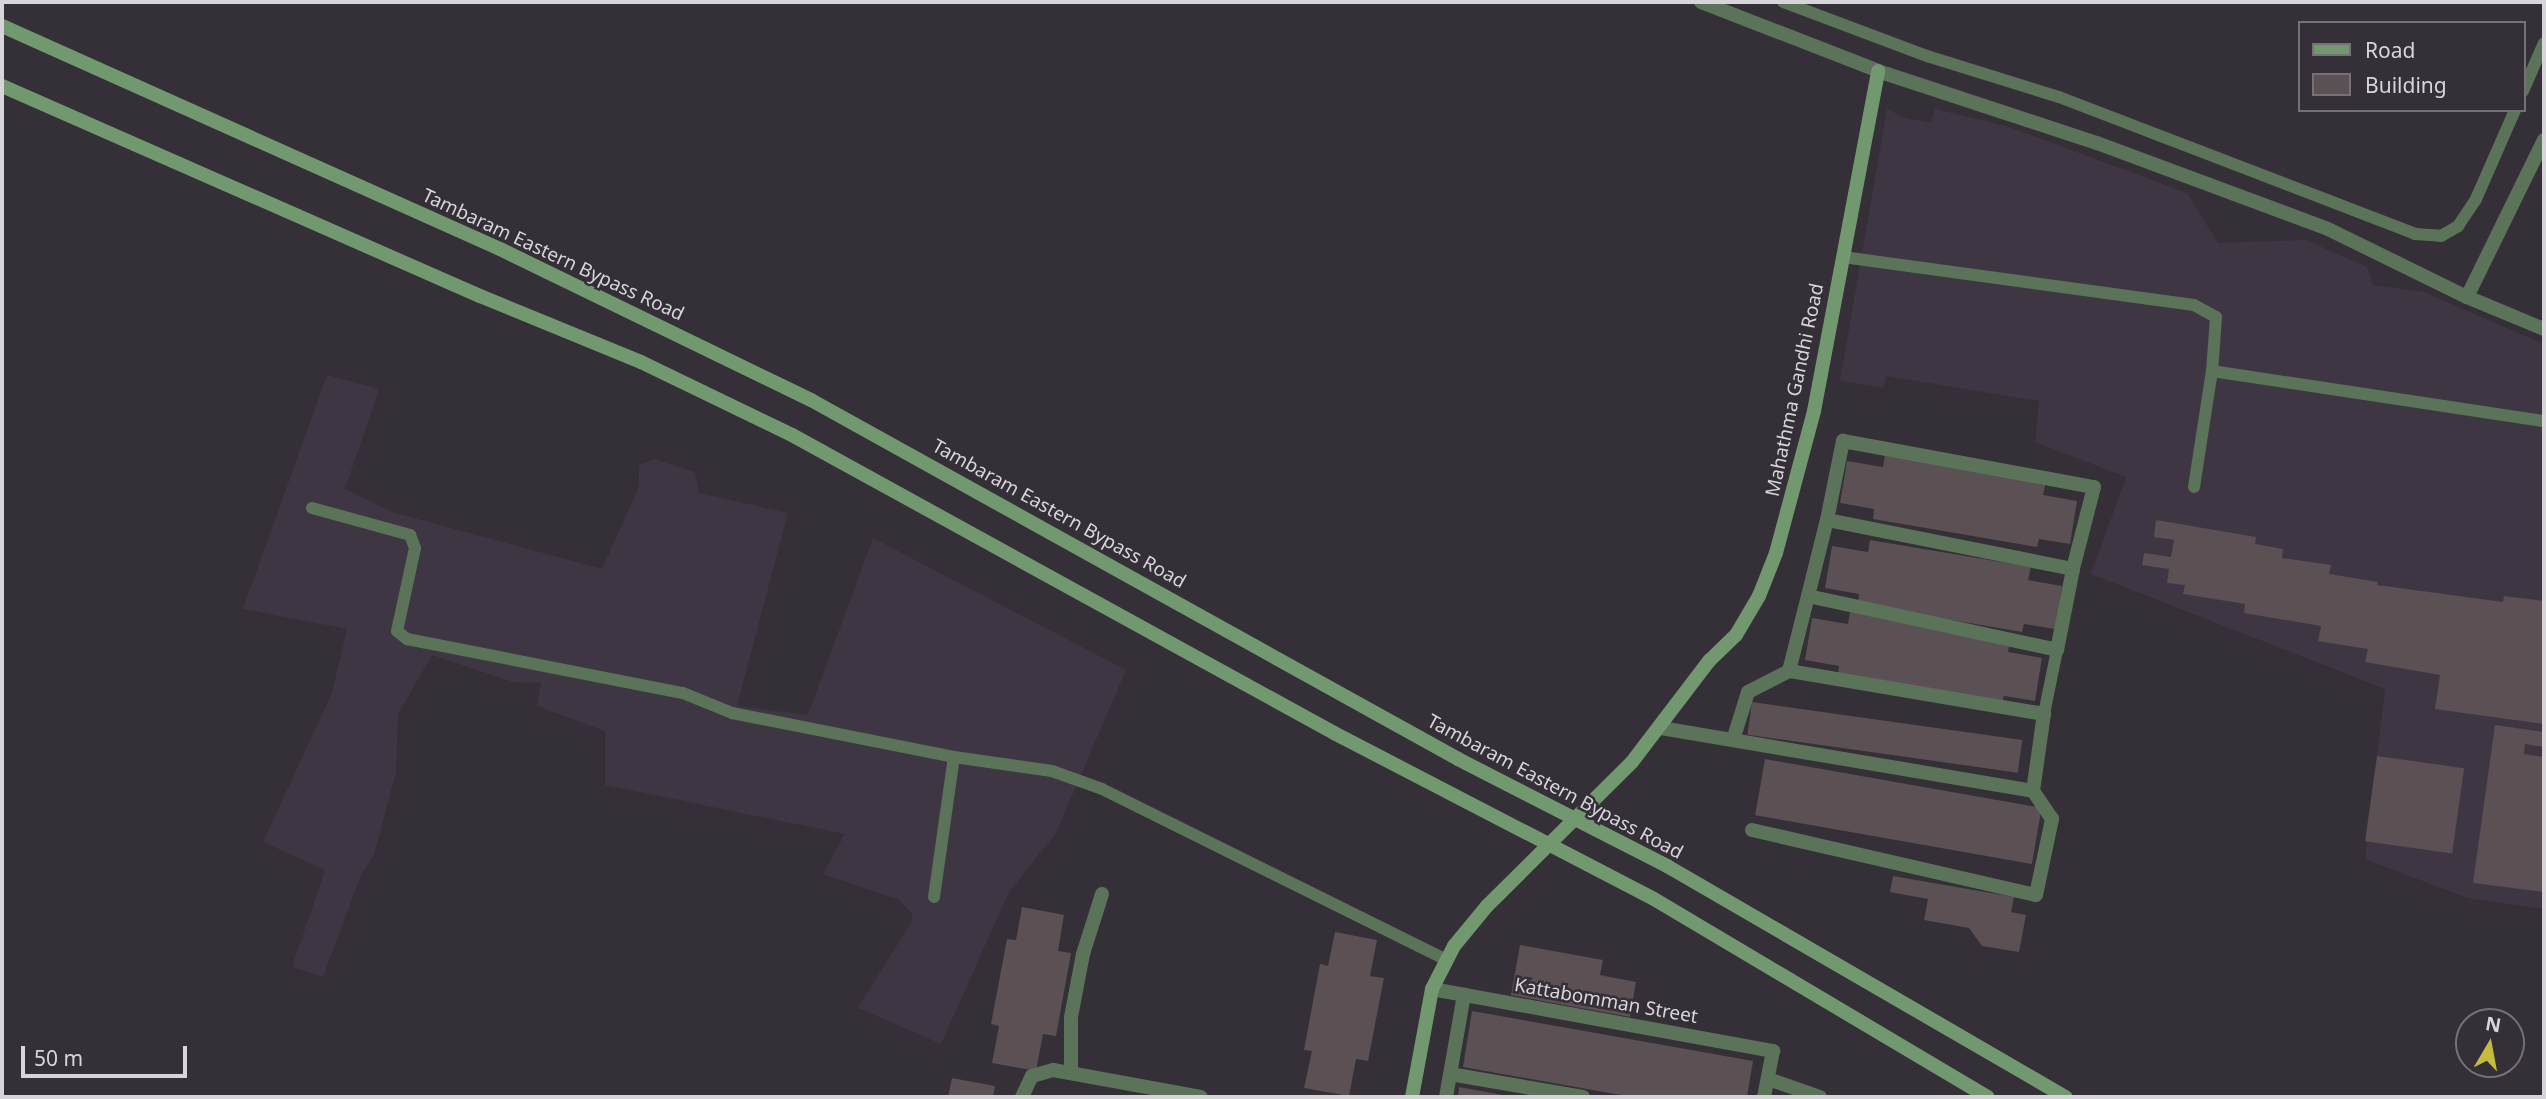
<!DOCTYPE html>
<html>
<head>
<meta charset="utf-8">
<style>
	body { margin:0 }
	#map { position:relative; width:2546px; height:1099px; overflow:hidden; background:#352f37; font-family:"Noto Sans",sans-serif }
	div>[style] { position:absolute }
	[style*='--x'] { left:calc(var(--x)*1px); top:calc(var(--y)*1px); width:calc(var(--w)*1px); rotate:calc(var(--a)*1deg) }
	.built>* { inset:0; background:#3f3643 }
	.building>* { inset:0; background:#5b5053; transform-origin:0 0 }
	.lane>* { height:12px; margin:-6px; padding:0 6px; transform-origin:6px; border-radius:6px; background:#5b7359 }
	.street>* { height:14px; margin:-7px; padding:0 7px; transform-origin:7px; border-radius:7px; background:#5b7359 }
	.secondary>* { height:14px; margin:-7px; padding:0 7px; transform-origin:7px; border-radius:7px; background:#71986e }
	span { translate:-50% -50%; white-space:nowrap; text-align:center; line-height:1.15; -webkit-text-stroke:5px #352f37; paint-order:stroke }
	.street-label { font-size:19px; color:#d8d5da }
	.frame { position:absolute; inset:0; border:4px solid #d8d5da; pointer-events:none }
	.legend { position:absolute; left:2298px; top:21px; width:228px; height:91px; box-sizing:border-box; background:#352f37; border:2px solid #767178; margin:0; padding:9px 12px; list-style:none; font-size:21px; color:#d8d5da }
	.legend li { display:flex; align-items:center; gap:14px; height:35px }
	.legend b { width:35px; border:2px solid #767178 }
	.north { position:absolute; left:2455px; top:1008px; width:70px; height:70px; box-sizing:border-box; background:#352f37; border:2px solid #767178; border-radius:50%; rotate:10deg; font-size:19px; font-weight:700; line-height:28px; text-align:center; color:#d8d5da }
	.north::after { content:''; display:block; margin:auto; width:24px; height:32px; background:#c5bc3d; clip-path:polygon(50% 0,100% 100%,50% 72%,0 100%) }
	.scale { position:absolute; left:21px; top:1046px; width:166px; height:32px; box-sizing:border-box; border:4px solid #d8d5da; border-top:0; padding-left:9px; font-size:21px; line-height:24px; white-space:nowrap; color:#d8d5da; -webkit-text-stroke:5px #352f37; paint-order:stroke }
</style>
</head>
<body>
<div id="map">
	<div class="built">
		<div style="clip-path:polygon(1887px 109px,1905px 118px,1931px 123px,1935px 109px,2006px 126px,2187px 193px,2218px 243px,2306px 240px,2367px 267px,2373px 285px,2424px 292px,2544px 344px,2544px 909px,2467px 898px,2365px 859px,2385px 689px,2091px 574px,2126px 477px,2035px 442px,2039px 401px,1886px 376px,1883px 388px,1840px 381px)"></div>
		<div style="clip-path:polygon(327px 375px,379px 389px,345px 489px,392px 512px,602px 569px,639px 487px,639px 465px,654px 459px,695px 472px,699px 493px,788px 513px,737px 706px,808px 715px,873px 538px,1126px 670px,1056px 833px,1009px 892px,941px 1044px,858px 1008px,912px 921px,912px 913px,899px 900px,823px 874px,845px 834px,605px 785px,605px 731px,537px 706px,541px 683px,513px 682px,432px 655px,398px 714px,396px 772px,374px 855px,361px 875px,323px 977px,292px 967px,325px 870px,263px 842px,332px 693px,347px 629px,243px 609px)"></div>
	</div>
	<div class="building">
		<div style="clip-path:polygon(1885px 454px,2046px 482px,2043px 495px,2077px 501px,2070px 544px,2039px 539px,2037px 547px,1873px 519px,1874px 509px,1840px 503px,1847px 461px,1883px 467px)"></div>
		<div style="clip-path:polygon(2156px 520px,2256px 537px,2255px 544px,2283px 549px,2282px 558px,2331px 565px,2329px 574px,2378px 582px,2377px 585px,2503px 602px,2504px 596px,2544px 601px,2544px 724px,2435px 709px,2440px 675px,2365px 662px,2368px 649px,2318px 641px,2321px 626px,2244px 613px,2245px 604px,2183px 594px,2185px 585px,2167px 583px,2169px 569px,2142px 565px,2144px 553px,2171px 557px,2174px 540px,2154px 537px)"></div>
		<div style="clip-path:polygon(1870px 540px,2031px 567px,2028px 580px,2062px 586px,2055px 629px,2024px 624px,2022px 632px,1858px 604px,1859px 594px,1825px 588px,1832px 546px,1868px 552px)"></div>
		<div style="clip-path:polygon(1850px 612px,2009px 646px,2008px 652px,2042px 658px,2035px 701px,2004px 696px,2002px 704px,1838px 676px,1839px 666px,1805px 660px,1812px 618px,1848px 624px)"></div>
		<div style="left:1752px;top:702px;width:273px;height:33px;rotate:8deg"></div>
		<div style="clip-path:polygon(2495px 725px,2544px 732px,2544px 747px,2525px 744px,2524px 754px,2544px 757px,2544px 892px,2473px 883px)"></div>
		<div style="left:2377px;top:756px;width:88px;height:86px;rotate:8deg"></div>
		<div style="left:1765px;top:759px;width:281px;height:57px;rotate:10deg"></div>
		<div style="clip-path:polygon(1893px 876px,2014px 897px,2011px 912px,2026px 915px,2019px 952px,1982px 946px,1969px 928px,1924px 920px,1928px 899px,1890px 892px)"></div>
		<div style="clip-path:polygon(1022px 907px,1064px 915px,1058px 951px,1071px 953px,1056px 1036px,1043px 1034px,1036px 1071px,992px 1063px,999px 1026px,991px 1024px,1007px 939px,1016px 940px)"></div>
		<div style="clip-path:polygon(1335px 932px,1377px 940px,1370px 976px,1384px 978px,1368px 1061px,1356px 1059px,1349px 1096px,1304px 1088px,1312px 1051px,1304px 1050px,1320px 964px,1328px 966px)"></div>
		<div style="clip-path:polygon(1520px 945px,1603px 960px,1600px 975px,1636px 982px,1630px 1017px,1511px 995px)"></div>
		<div style="clip-path:polygon(1472px 1011px,1753px 1061px,1747px 1097px,1632px 1097px,1463px 1067px)"></div>
		<div style="clip-path:polygon(952px 1078px,995px 1086px,993px 1097px,948px 1097px)"></div>
		<div style="clip-path:polygon(1459px 1087px,1508px 1096px,1507px 1097px,1458px 1097px)"></div>
	</div>
	<div class="lane">
		<div style="--x:1783;--y:2;--w:154;--a:20.6"></div>
		<div style="--x:1927;--y:56;--w:138;--a:17.3"></div>
		<div style="--x:2059;--y:97;--w:381;--a:21"></div>
		<div style="--x:2415;--y:234;--w:26;--a:4"></div>
		<div style="--x:2441;--y:236;--w:20;--a:-30"></div>
		<div style="--x:2458;--y:226;--w:32;--a:-56"></div>
		<div style="--x:2476;--y:199;--w:97;--a:-66.3"></div>
		<div style="--x:2523;--y:91;--w:52;--a:-66.4"></div>
		<div style="--x:1843;--y:257;--w:354;--a:7.8"></div>
		<div style="--x:2194;--y:305;--w:25;--a:29"></div>
		<div style="--x:2216;--y:317;--w:54;--a:94.2"></div>
		<div style="--x:2212;--y:371;--w:336;--a:8.6"></div>
		<div style="--x:2194;--y:487;--w:117;--a:-81.2"></div>
		<div style="--x:312;--y:508;--w:102;--a:15.4"></div>
		<div style="--x:410;--y:535;--w:14;--a:69"></div>
		<div style="--x:415;--y:548;--w:85;--a:102.2"></div>
		<div style="--x:397;--y:631;--w:13;--a:39"></div>
		<div style="--x:407;--y:639;--w:281;--a:11.1"></div>
		<div style="--x:683;--y:693;--w:53;--a:22.2"></div>
		<div style="--x:732;--y:713;--w:226;--a:11.2"></div>
		<div style="--x:954;--y:757;--w:99;--a:8.1"></div>
		<div style="--x:1052;--y:771;--w:53;--a:19.8"></div>
		<div style="--x:1102;--y:789;--w:384;--a:26.4"></div>
		<div style="--x:2044;--y:714;--w:65;--a:-78.5"></div>
		<div style="--x:934;--y:897;--w:141;--a:-81.9"></div>
	</div>
	<div class="street">
		<div style="--x:1701;--y:2;--w:199;--a:21.2"></div>
		<div style="--x:1887;--y:74;--w:221;--a:18.2"></div>
		<div style="--x:2097;--y:143;--w:246;--a:20.4"></div>
		<div style="--x:2328;--y:229;--w:155;--a:26.1"></div>
		<div style="--x:2467;--y:297;--w:83;--a:22.6"></div>
		<div style="--x:2467;--y:297;--w:175;--a:-63.9"></div>
		<div style="--x:1808;--y:596;--w:78;--a:-76"></div>
		<div style="--x:1661;--y:728;--w:377;--a:9.6"></div>
		<div style="--x:2033;--y:791;--w:78;--a:-81.9"></div>
		<div style="--x:2044;--y:714;--w:259;--a:-170.4"></div>
		<div style="--x:1789;--y:671;--w:77;--a:-75.8"></div>
		<div style="--x:1808;--y:596;--w:255;--a:12.2"></div>
		<div style="--x:2057;--y:650;--w:83;--a:-78.8"></div>
		<div style="--x:2073;--y:569;--w:251;--a:-168.7"></div>
		<div style="--x:1827;--y:520;--w:81;--a:-78.6"></div>
		<div style="--x:1843;--y:441;--w:255;--a:10.4"></div>
		<div style="--x:2094;--y:487;--w:85;--a:104.4"></div>
		<div style="--x:1733;--y:740;--w:50;--a:-72.6"></div>
		<div style="--x:1748;--y:692;--w:46;--a:-27.1"></div>
		<div style="--x:1752;--y:830;--w:291;--a:12.9"></div>
		<div style="--x:2036;--y:895;--w:78;--a:-78.1"></div>
		<div style="--x:2052;--y:819;--w:34;--a:-124"></div>
		<div style="--x:1432;--y:989;--w:347;--a:10.3"></div>
		<div style="--x:1773;--y:1051;--w:47;--a:101.1"></div>
		<div style="--x:1071;--y:1073;--w:56;--a:-90"></div>
		<div style="--x:1071;--y:1017;--w:64;--a:-79.2"></div>
		<div style="--x:1083;--y:954;--w:63;--a:-72.4"></div>
		<div style="--x:1450;--y:1074;--w:135;--a:9.8"></div>
		<div style="--x:1768;--y:1079;--w:55;--a:19.1"></div>
		<div style="--x:1022;--y:1097;--w:23;--a:-65"></div>
		<div style="--x:1032;--y:1076;--w:22;--a:-16"></div>
		<div style="--x:1053;--y:1070;--w:150;--a:10.3"></div>
		<div style="--x:1446;--y:1097;--w:104;--a:-80"></div>
	</div>
	<div class="secondary">
		<div style="--x:2;--y:26;--w:546;--a:24.12"></div>
		<div style="--x:500;--y:249;--w:346;--a:25.9"></div>
		<div style="--x:811;--y:400;--w:740;--a:29.02"></div>
		<div style="--x:1458;--y:759;--w:235;--a:27.1"></div>
		<div style="--x:1667;--y:866;--w:461;--a:30.1"></div>
		<div style="--x:2;--y:86;--w:522;--a:23.72"></div>
		<div style="--x:480;--y:296;--w:174;--a:22.3"></div>
		<div style="--x:641;--y:362;--w:168;--a:25.8"></div>
		<div style="--x:792;--y:435;--w:619;--a:28.8"></div>
		<div style="--x:1334;--y:733;--w:360;--a:27.4"></div>
		<div style="--x:1654;--y:899;--w:388;--a:30.7"></div>
		<div style="--x:1412;--y:1097;--w:110;--a:-79.5"></div>
		<div style="--x:1432;--y:989;--w:48;--a:-62.9"></div>
		<div style="--x:1454;--y:946;--w:52;--a:-50.5"></div>
		<div style="--x:1487;--y:906;--w:204;--a:-44.8"></div>
		<div style="--x:1632;--y:762;--w:127;--a:-52.7"></div>
		<div style="--x:1709;--y:661;--w:37;--a:-44"></div>
		<div style="--x:1736;--y:635;--w:45;--a:-59.5"></div>
		<div style="--x:1759;--y:596;--w:46;--a:-68.4"></div>
		<div style="--x:1776;--y:553;--w:147;--a:-75"></div>
		<div style="--x:1814;--y:411;--w:346;--a:-79.3"></div>
	</div>
	<div class="street-label">
		<span style="left:553px;top:255px;rotate:25deg">Tambaram Eastern Bypass Road</span>
		<span style="left:1795px;top:390px;rotate:-78deg">Mahathma Gandhi Road</span>
		<span style="left:1059px;top:514px;rotate:29deg">Tambaram Eastern Bypass Road</span>
		<span style="left:1555px;top:787px;rotate:28deg">Tambaram Eastern Bypass Road</span>
		<span style="left:1606px;top:1001px;rotate:10deg">Kattabomman Street</span>
	</div>
	<div class="frame"></div>
	<ul class="legend">
	<li><b style="height:9px;background:#71986e"></b>Road</li>
	<li><b style="height:19px;background:#5b5053"></b>Building</li>
	</ul>
	<div class="north">N</div>
	<div class="scale">50 m</div>
</div>
</body>
</html>
